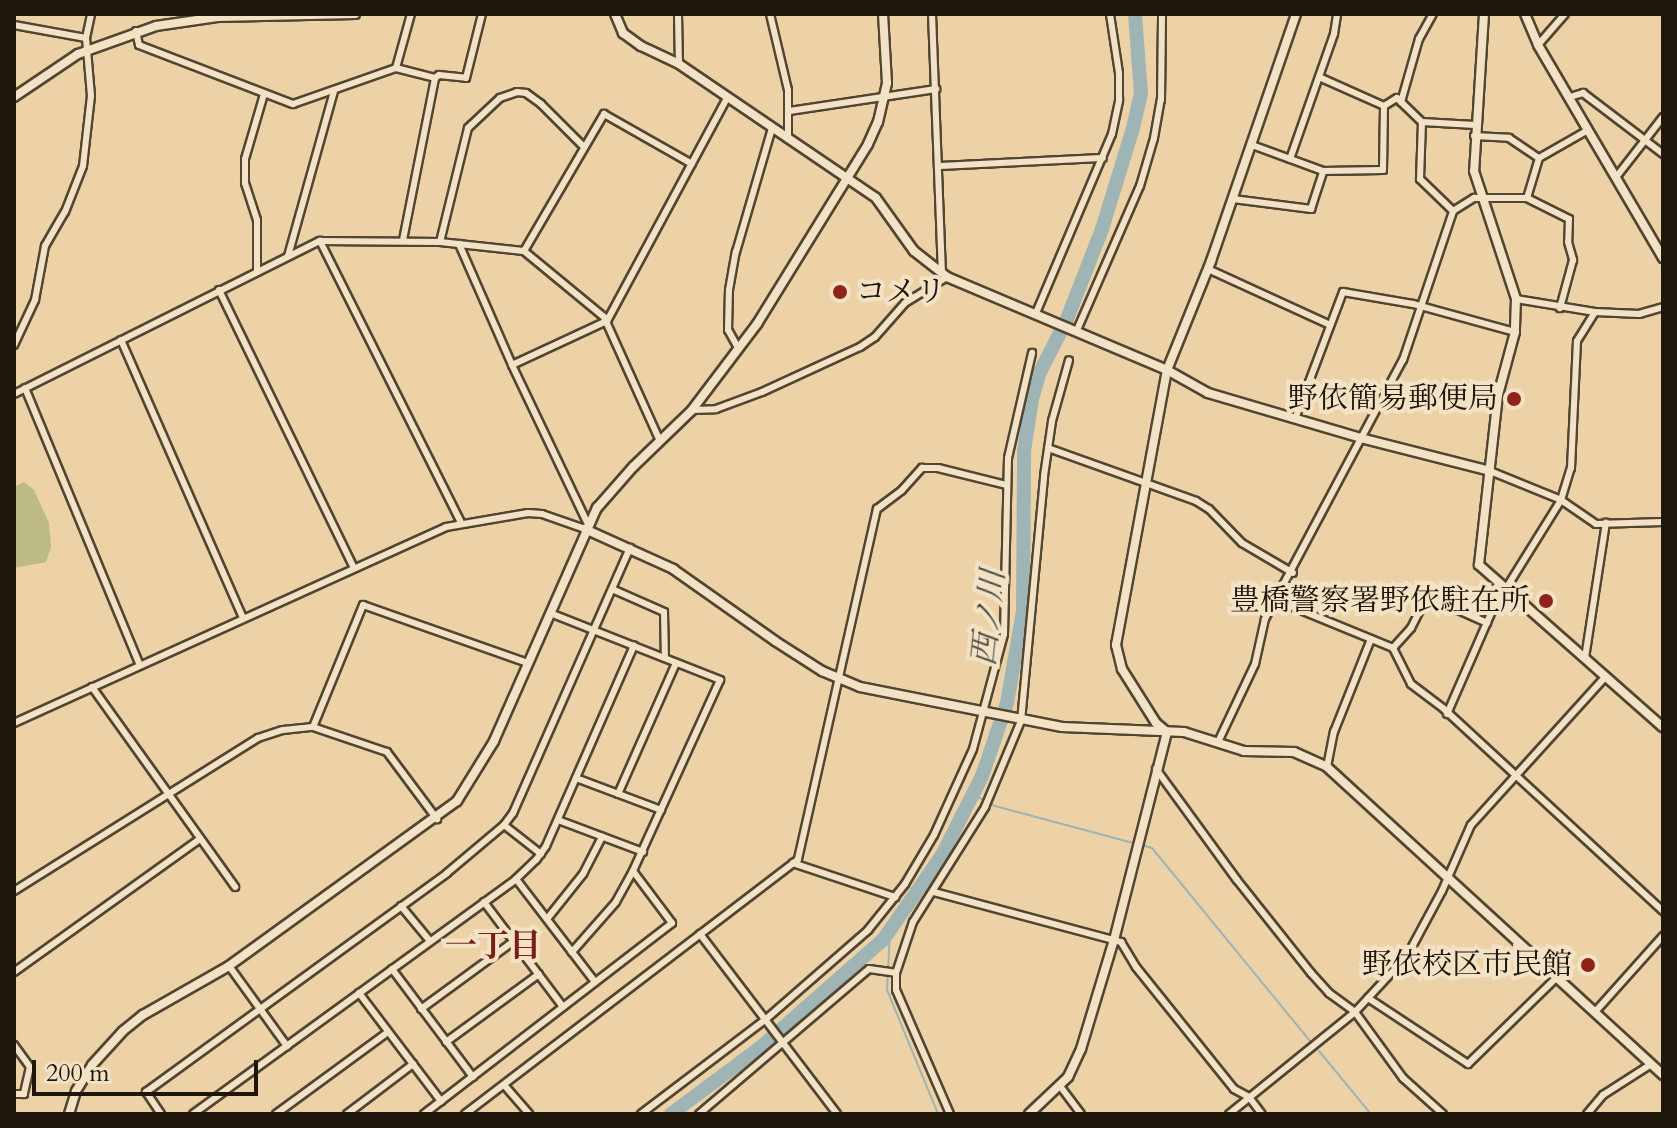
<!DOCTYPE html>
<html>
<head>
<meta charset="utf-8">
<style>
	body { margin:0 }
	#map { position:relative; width:1677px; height:1128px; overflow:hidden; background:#ecd2a6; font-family:Cardo,"Noto Serif JP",serif }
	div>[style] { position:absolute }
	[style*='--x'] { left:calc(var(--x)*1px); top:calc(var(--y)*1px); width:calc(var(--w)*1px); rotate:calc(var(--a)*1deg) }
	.green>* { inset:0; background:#bcbb84 }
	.stream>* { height:2px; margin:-1px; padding:0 1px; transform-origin:1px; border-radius:1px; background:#9fb4b4 }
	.river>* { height:14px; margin:-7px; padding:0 7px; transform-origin:7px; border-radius:7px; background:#9fb4b4 }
	.roads { filter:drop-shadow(2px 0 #524531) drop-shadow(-2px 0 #524531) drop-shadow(0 2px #524531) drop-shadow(0 -2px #524531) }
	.street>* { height:6px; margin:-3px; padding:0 3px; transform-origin:3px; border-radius:3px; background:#f3e2c5 }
	.secondary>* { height:8px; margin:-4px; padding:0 4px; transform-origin:4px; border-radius:4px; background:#f3e2c5 }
	.dots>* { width:22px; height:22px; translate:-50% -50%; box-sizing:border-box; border:4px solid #f3e2c5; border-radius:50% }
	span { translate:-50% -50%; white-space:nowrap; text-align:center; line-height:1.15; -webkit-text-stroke:8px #f3e2c5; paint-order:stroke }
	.poi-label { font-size:30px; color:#1e160a }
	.left { translate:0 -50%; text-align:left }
	.right { translate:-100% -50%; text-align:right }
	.water-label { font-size:32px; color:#4b4d46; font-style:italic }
	.neighbourhood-label { font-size:32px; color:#7a1f14; font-weight:700 }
	.frame { position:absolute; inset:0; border:16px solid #1e160a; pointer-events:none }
	.scale { position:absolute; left:32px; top:1060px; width:226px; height:36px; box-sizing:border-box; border:4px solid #1e160a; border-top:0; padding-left:10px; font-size:24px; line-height:28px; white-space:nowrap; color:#1e160a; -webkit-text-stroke:6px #f3e2c5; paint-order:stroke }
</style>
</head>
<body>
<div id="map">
	<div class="green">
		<div style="clip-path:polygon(24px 482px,34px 490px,49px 523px,51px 547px,46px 562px,14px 568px,14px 487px)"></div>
	</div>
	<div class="stream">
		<div style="--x:974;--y:795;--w:24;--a:28"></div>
		<div style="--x:995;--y:806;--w:143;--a:15"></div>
		<div style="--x:1142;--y:845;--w:10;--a:17"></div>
		<div style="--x:1152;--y:848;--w:249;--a:50.7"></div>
		<div style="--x:890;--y:931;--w:59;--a:92.9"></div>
		<div style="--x:887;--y:990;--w:134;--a:67.6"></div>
		<div style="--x:1319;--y:1051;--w:82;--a:50.5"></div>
	</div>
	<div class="river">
		<div style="--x:671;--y:1114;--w:112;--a:-36.7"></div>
		<div style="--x:761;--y:1047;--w:162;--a:-41.3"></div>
		<div style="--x:883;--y:940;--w:103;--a:-55.2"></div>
		<div style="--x:942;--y:855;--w:89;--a:-63.1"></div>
		<div style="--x:982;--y:776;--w:77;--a:-71.1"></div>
		<div style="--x:1007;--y:703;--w:93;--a:-80.1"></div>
		<div style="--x:1023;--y:611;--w:160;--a:-89.6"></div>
		<div style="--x:1024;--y:451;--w:53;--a:-81.3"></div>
		<div style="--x:1032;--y:399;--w:26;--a:-74"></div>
		<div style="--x:1039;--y:374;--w:62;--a:-63"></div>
		<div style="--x:1067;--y:319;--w:97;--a:-68.7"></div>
		<div style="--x:1102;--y:229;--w:106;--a:-72.9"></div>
		<div style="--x:1133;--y:128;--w:35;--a:-77"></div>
		<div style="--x:1141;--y:94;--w:80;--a:-94.3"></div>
	</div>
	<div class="roads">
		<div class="street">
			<div style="--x:678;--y:14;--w:50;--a:88.9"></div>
			<div style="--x:770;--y:14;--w:78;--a:76.7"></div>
			<div style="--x:788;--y:90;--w:49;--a:90"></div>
			<div style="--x:932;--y:14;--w:259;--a:87.8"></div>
			<div style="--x:14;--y:25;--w:73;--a:10.2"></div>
			<div style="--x:136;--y:31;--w:14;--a:78"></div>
			<div style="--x:139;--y:45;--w:165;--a:21"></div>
			<div style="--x:293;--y:104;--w:109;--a:-19.3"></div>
			<div style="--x:396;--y:68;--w:40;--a:14.4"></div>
			<div style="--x:435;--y:78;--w:5;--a:-37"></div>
			<div style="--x:439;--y:75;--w:27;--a:6"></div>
			<div style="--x:466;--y:78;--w:66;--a:-76"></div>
			<div style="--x:1538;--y:45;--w:41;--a:-48.9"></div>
			<div style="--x:396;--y:68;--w:56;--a:-74.5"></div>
			<div style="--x:1319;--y:77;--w:71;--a:24"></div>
			<div style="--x:1570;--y:97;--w:14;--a:-17"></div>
			<div style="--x:1583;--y:93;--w:101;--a:37.3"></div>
			<div style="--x:1401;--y:102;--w:66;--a:-74.1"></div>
			<div style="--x:1419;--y:39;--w:29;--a:-61"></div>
			<div style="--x:789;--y:111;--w:149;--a:-8.5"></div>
			<div style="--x:1474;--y:136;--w:35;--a:3"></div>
			<div style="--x:1509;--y:138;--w:36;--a:34"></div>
			<div style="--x:1252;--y:145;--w:76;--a:20.1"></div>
			<div style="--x:1323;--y:171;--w:60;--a:-1"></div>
			<div style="--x:1383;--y:170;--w:64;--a:-89.1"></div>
			<div style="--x:1384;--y:106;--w:15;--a:-32"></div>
			<div style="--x:1397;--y:98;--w:35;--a:44"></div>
			<div style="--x:1290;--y:159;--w:133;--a:-70.6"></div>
			<div style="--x:1334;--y:34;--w:20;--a:-81"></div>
			<div style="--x:938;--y:166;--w:165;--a:-2.8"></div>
			<div style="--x:1617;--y:176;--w:75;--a:-52.1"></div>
			<div style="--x:1527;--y:198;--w:47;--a:26.6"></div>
			<div style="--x:1569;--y:219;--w:23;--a:92"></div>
			<div style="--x:1568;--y:242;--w:19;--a:74"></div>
			<div style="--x:1573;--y:260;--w:50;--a:105.2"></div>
			<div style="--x:1233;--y:199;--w:79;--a:7.3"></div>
			<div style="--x:1311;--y:209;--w:40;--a:-72"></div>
			<div style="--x:1453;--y:211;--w:46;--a:-135.9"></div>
			<div style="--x:1420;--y:179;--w:57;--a:-88"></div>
			<div style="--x:1422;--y:122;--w:53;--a:3.2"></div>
			<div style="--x:403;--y:240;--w:165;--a:-78.8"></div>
			<div style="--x:320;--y:241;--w:315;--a:63.4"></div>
			<div style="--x:440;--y:242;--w:117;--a:-76.2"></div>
			<div style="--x:468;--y:128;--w:44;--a:-43.2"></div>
			<div style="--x:500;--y:98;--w:18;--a:-19"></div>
			<div style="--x:517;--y:92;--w:9;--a:6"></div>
			<div style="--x:526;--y:93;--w:19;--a:36"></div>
			<div style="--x:541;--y:104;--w:61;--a:45"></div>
			<div style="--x:459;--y:244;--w:132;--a:66.3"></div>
			<div style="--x:512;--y:365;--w:176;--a:64.5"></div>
			<div style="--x:524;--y:251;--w:159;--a:-59.7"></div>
			<div style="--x:604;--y:114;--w:101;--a:29.6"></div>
			<div style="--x:288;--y:256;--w:171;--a:-74.4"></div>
			<div style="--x:1208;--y:269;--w:132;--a:24.6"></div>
			<div style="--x:257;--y:272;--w:52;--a:-90"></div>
			<div style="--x:257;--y:220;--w:39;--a:-108"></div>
			<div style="--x:245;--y:183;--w:24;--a:-90"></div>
			<div style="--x:245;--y:159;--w:68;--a:-73.7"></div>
			<div style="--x:219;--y:290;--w:309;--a:64.1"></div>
			<div style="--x:1516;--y:299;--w:80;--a:9.3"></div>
			<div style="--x:1595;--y:312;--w:44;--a:2.6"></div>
			<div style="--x:1639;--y:314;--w:25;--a:-16"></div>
			<div style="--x:1036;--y:313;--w:194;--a:-67"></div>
			<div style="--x:1112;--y:134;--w:35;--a:-78"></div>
			<div style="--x:1119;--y:100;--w:27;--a:-90"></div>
			<div style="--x:1119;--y:73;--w:60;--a:-98.7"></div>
			<div style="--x:1077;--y:330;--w:157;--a:-66.4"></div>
			<div style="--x:1140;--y:186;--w:50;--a:-73.7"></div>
			<div style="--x:1154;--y:138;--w:39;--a:-80"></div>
			<div style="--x:1161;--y:100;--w:86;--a:-89.3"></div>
			<div style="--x:121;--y:340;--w:304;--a:66.3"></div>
			<div style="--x:14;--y:345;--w:50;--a:-65"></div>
			<div style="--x:35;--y:300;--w:55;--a:-79.5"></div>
			<div style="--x:45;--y:246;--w:39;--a:-60"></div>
			<div style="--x:65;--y:212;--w:49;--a:-68.6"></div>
			<div style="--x:83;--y:166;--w:70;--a:-83.5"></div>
			<div style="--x:91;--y:96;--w:58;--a:-94.9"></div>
			<div style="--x:86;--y:38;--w:25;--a:-78"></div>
			<div style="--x:737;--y:346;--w:18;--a:-119"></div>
			<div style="--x:728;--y:330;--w:40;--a:-88.6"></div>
			<div style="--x:729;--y:290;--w:39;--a:-80"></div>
			<div style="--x:736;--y:252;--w:129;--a:-73.8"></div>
			<div style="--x:512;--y:365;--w:105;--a:-24.9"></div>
			<div style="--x:607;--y:321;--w:253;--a:-61.7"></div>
			<div style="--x:25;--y:388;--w:300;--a:67.5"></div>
			<div style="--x:14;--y:394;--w:342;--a:-26.6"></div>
			<div style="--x:320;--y:241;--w:120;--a:0.5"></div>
			<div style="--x:440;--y:242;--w:84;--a:6.1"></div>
			<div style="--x:524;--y:251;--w:104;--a:39.5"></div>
			<div style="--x:604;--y:317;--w:136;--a:65.7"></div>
			<div style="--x:692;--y:410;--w:24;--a:-2"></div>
			<div style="--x:716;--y:409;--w:49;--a:-20.3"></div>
			<div style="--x:762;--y:392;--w:108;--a:-24.7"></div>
			<div style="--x:860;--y:347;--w:18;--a:-34"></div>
			<div style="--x:875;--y:337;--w:45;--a:-48.6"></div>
			<div style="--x:905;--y:303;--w:49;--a:-31.8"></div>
			<div style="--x:1295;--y:419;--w:136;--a:-69.3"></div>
			<div style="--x:1343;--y:292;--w:71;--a:9.7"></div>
			<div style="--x:1413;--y:304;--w:106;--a:15.4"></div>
			<div style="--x:1048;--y:448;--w:157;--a:19.7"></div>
			<div style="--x:1196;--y:501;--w:15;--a:32"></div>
			<div style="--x:1209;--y:509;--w:47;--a:45.9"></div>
			<div style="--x:1242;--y:543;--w:59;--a:30.5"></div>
			<div style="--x:1490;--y:471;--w:77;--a:22.2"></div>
			<div style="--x:1561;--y:500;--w:42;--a:34.4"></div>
			<div style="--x:1596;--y:524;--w:67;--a:-1.7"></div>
			<div style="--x:612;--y:589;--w:57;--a:23.9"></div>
			<div style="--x:664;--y:612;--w:46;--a:88.8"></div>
			<div style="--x:1276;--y:600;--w:126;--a:22.3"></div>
			<div style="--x:1393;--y:648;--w:40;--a:63.4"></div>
			<div style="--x:1411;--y:684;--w:41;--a:37.1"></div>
			<div style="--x:1444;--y:709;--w:298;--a:42.7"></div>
			<div style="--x:550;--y:613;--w:183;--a:21.5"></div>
			<div style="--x:720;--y:680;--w:210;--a:114.5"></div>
			<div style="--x:633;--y:871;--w:35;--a:119"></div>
			<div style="--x:616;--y:902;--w:67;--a:131.3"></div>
			<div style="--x:1393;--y:648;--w:27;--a:-48"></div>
			<div style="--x:1411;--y:628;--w:36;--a:-63"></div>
			<div style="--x:1427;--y:596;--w:66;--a:24.2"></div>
			<div style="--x:1585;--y:658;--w:137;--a:-81.2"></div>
			<div style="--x:92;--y:687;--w:246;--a:54.4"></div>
			<div style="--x:1447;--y:714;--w:112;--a:-66.4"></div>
			<div style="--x:1492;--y:611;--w:131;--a:-58.1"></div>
			<div style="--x:1561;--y:500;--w:34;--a:-73"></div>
			<div style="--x:1571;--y:468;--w:127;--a:-87.3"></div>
			<div style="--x:1577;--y:341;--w:34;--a:-58"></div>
			<div style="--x:14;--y:723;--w:474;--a:-24.4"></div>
			<div style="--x:446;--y:527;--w:83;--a:-9.7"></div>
			<div style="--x:528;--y:513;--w:14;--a:4"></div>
			<div style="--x:542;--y:514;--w:46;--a:19.2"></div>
			<div style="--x:313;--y:727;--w:132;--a:-67.7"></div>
			<div style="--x:363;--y:605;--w:175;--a:19.4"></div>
			<div style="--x:1218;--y:742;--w:86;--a:-64.6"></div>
			<div style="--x:1255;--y:664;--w:46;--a:-77.5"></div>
			<div style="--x:1265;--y:619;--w:293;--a:-62"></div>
			<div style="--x:1403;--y:360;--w:157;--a:-71.4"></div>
			<div style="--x:1453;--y:211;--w:25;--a:-32"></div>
			<div style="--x:1474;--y:198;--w:53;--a:0"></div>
			<div style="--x:1527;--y:198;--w:42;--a:-73.3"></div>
			<div style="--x:1539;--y:158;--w:56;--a:-29.7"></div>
			<div style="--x:1327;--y:767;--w:36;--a:-79"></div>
			<div style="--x:1334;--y:732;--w:100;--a:-68.3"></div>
			<div style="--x:1156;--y:769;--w:137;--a:53.9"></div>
			<div style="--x:1237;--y:880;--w:119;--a:51.5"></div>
			<div style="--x:1311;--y:973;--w:27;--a:48"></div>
			<div style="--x:1329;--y:993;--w:32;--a:36"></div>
			<div style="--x:1355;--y:1012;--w:82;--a:54"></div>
			<div style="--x:1403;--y:1078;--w:54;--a:42"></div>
			<div style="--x:576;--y:778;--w:91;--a:20.6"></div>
			<div style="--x:618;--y:794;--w:143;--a:-66.1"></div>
			<div style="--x:558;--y:820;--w:91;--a:20.6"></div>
			<div style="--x:504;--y:825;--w:47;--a:38.1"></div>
			<div style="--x:793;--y:863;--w:108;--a:18.4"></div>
			<div style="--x:516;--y:879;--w:130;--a:52.5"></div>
			<div style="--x:14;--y:891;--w:288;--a:-32.1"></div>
			<div style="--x:258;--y:738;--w:26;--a:-18"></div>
			<div style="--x:283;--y:730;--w:30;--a:-6"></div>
			<div style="--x:313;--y:727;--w:78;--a:18.7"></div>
			<div style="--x:387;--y:752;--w:84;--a:53.3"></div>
			<div style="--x:934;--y:892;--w:194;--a:15"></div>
			<div style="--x:1121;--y:942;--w:29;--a:59"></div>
			<div style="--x:1136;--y:967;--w:156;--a:51.2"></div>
			<div style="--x:1234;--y:1089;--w:17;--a:28"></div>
			<div style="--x:1249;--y:1097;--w:21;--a:53"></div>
			<div style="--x:484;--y:902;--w:131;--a:53"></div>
			<div style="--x:401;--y:906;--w:45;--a:50.4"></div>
			<div style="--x:547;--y:919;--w:58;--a:-51.3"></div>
			<div style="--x:583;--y:874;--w:42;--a:-62.8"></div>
			<div style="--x:700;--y:934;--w:226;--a:52.7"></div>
			<div style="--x:229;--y:966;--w:99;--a:54.1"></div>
			<div style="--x:392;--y:969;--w:135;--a:53.1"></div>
			<div style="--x:14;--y:972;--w:229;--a:-35.6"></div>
			<div style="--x:359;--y:993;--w:136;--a:52.8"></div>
			<div style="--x:1368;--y:998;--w:120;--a:33.4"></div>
			<div style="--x:1468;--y:1064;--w:124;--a:-44.3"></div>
			<div style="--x:421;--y:1009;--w:115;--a:-36.2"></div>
			<div style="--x:1595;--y:1012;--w:102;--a:-48.2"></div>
			<div style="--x:446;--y:1042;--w:115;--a:-36.2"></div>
			<div style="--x:14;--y:1045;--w:27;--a:54"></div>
			<div style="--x:30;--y:1067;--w:28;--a:103"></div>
			<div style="--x:24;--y:1094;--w:10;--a:180"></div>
			<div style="--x:505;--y:1086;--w:37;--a:49"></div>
			<div style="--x:1060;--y:1086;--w:35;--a:53"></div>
			<div style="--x:161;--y:1114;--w:27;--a:-124"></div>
			<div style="--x:146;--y:1092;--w:372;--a:-36"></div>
			<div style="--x:447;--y:873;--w:75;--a:-40.1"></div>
			<div style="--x:504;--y:825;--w:15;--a:-53"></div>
			<div style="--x:513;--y:813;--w:290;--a:-66.2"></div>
			<div style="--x:193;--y:1114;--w:399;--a:-36"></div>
			<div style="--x:516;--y:879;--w:28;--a:-44"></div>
			<div style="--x:536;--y:860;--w:17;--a:-54"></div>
			<div style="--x:546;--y:846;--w:219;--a:-66.3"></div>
			<div style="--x:276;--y:1114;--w:139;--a:-36.2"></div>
			<div style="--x:347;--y:1114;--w:83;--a:-37.1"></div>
			<div style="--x:424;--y:1114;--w:313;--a:-37.6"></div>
			<div style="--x:672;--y:923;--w:65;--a:-126.9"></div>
			<div style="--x:465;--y:1114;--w:419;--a:-37.4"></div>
			<div style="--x:798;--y:859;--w:359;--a:-77.3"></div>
			<div style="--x:877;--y:509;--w:31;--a:-37"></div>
			<div style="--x:902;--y:490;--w:30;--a:-48"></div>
			<div style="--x:922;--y:468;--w:16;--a:0"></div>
			<div style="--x:938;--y:468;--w:70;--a:14"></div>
			<div style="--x:641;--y:1114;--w:156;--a:-37.2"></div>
			<div style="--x:765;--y:1020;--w:137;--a:-41.1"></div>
			<div style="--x:868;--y:930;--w:59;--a:-51.2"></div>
			<div style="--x:905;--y:884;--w:57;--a:-59.4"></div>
			<div style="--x:934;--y:835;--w:94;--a:-65.6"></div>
			<div style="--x:973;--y:749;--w:119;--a:-74.9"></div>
			<div style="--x:1004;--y:634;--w:176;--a:-88.7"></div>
			<div style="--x:1008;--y:458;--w:108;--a:-77.1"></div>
			<div style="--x:699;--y:1114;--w:223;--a:-40.5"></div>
			<div style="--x:869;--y:969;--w:27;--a:8"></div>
			<div style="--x:950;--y:1114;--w:135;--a:-113.5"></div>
			<div style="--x:896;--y:990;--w:17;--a:-90"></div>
			<div style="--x:896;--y:973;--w:54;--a:-71.6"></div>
			<div style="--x:913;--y:922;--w:136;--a:-57.9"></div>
			<div style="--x:985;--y:807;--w:93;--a:-67.3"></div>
			<div style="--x:1021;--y:721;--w:246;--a:-84.6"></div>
			<div style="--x:1044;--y:476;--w:56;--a:-81.7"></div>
			<div style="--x:1052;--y:421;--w:63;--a:-74.4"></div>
			<div style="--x:1229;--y:1114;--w:162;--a:-39"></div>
			<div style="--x:1355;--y:1012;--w:76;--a:-47.1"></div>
			<div style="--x:1407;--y:956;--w:74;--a:-61.7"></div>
			<div style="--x:1442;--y:891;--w:72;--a:-66.3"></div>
			<div style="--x:1471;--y:825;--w:201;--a:-47.8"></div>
			<div style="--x:1587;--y:1114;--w:25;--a:-50"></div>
			<div style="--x:1603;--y:1095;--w:56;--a:-32.6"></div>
		</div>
		<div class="secondary">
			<div style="--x:615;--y:14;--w:21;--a:67"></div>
			<div style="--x:623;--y:33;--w:22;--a:36"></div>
			<div style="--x:641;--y:46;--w:42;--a:25.3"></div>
			<div style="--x:679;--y:64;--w:238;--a:34.2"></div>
			<div style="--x:876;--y:198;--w:65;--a:54.4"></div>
			<div style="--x:914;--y:251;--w:42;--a:38.2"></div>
			<div style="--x:947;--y:277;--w:239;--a:22.9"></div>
			<div style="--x:1167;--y:370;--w:47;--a:29.3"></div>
			<div style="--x:1208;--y:393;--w:159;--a:16.4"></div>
			<div style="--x:1361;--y:438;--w:133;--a:14.3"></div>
			<div style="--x:1484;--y:14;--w:157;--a:93.6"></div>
			<div style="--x:1474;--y:171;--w:135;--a:71.8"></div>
			<div style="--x:1516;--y:299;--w:33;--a:92"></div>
			<div style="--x:1515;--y:332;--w:65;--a:105.1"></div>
			<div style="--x:1498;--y:395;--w:171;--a:96.4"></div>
			<div style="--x:1479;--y:565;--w:245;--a:41.4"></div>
			<div style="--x:1525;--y:14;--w:34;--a:67"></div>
			<div style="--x:1538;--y:45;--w:247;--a:59.6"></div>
			<div style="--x:14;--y:97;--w:77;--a:-33.9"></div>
			<div style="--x:78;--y:54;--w:83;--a:-19.7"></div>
			<div style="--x:156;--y:26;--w:62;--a:-8.4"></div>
			<div style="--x:217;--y:17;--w:138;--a:-1.2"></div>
			<div style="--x:585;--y:529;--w:97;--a:24.4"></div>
			<div style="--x:673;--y:569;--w:125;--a:35.2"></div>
			<div style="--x:775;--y:641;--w:56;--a:32.6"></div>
			<div style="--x:822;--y:671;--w:41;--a:22.8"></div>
			<div style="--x:860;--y:687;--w:206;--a:11.2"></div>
			<div style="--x:1062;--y:727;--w:122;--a:2.3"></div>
			<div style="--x:1184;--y:732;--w:63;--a:17.6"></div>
			<div style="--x:1244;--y:751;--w:50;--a:1.1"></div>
			<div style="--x:1294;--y:752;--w:36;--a:24"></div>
			<div style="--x:1327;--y:767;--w:456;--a:42.5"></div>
			<div style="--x:1167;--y:732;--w:14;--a:-141"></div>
			<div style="--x:1156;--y:723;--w:64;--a:-122.2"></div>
			<div style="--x:1122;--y:669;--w:25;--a:-104"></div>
			<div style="--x:1116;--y:645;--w:280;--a:-79.5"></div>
			<div style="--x:1167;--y:370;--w:118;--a:-68"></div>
			<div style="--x:1211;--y:261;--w:261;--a:-71"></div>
			<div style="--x:69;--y:1114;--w:24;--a:-73"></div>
			<div style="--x:76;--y:1091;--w:31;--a:-58"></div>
			<div style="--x:92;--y:1065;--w:46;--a:-47.6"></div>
			<div style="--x:123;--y:1031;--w:26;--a:-39"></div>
			<div style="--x:143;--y:1015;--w:99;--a:-29.7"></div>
			<div style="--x:229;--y:966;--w:281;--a:-35.9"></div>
			<div style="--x:457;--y:801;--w:70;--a:-58.3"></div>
			<div style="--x:494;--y:741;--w:255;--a:-66.2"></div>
			<div style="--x:597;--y:508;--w:55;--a:-48.7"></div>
			<div style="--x:633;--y:467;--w:82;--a:-44"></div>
			<div style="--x:692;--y:410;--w:108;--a:-52.9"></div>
			<div style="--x:757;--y:324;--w:211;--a:-58.3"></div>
			<div style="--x:868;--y:144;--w:24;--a:-66"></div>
			<div style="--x:878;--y:122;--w:40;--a:-77"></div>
			<div style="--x:887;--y:83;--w:69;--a:-93.3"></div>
			<div style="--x:1029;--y:1114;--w:54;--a:-43.5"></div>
			<div style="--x:1068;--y:1077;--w:31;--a:-65"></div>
			<div style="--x:1081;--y:1049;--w:114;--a:-73.2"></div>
			<div style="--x:1114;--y:940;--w:215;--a:-75.7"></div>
		</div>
	</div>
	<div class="dots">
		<div style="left:840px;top:292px;background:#8f2418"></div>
		<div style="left:1514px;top:399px;background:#8f2418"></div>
		<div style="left:1546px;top:601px;background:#8f2418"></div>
		<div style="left:1588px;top:965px;background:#8f2418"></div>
	</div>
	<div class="poi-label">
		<span class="left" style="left:856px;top:292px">コメリ</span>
		<span class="right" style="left:1498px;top:399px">野依簡易郵便局</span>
		<span class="right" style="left:1530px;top:601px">豊橋警察署野依駐在所</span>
		<span class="right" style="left:1572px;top:965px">野依校区市民館</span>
	</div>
	<div class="water-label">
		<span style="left:989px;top:618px;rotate:-84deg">西ノ川</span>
	</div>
	<div class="neighbourhood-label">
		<span style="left:493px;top:946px">一丁目</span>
	</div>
	<div class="frame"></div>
	<div class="scale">200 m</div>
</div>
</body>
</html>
